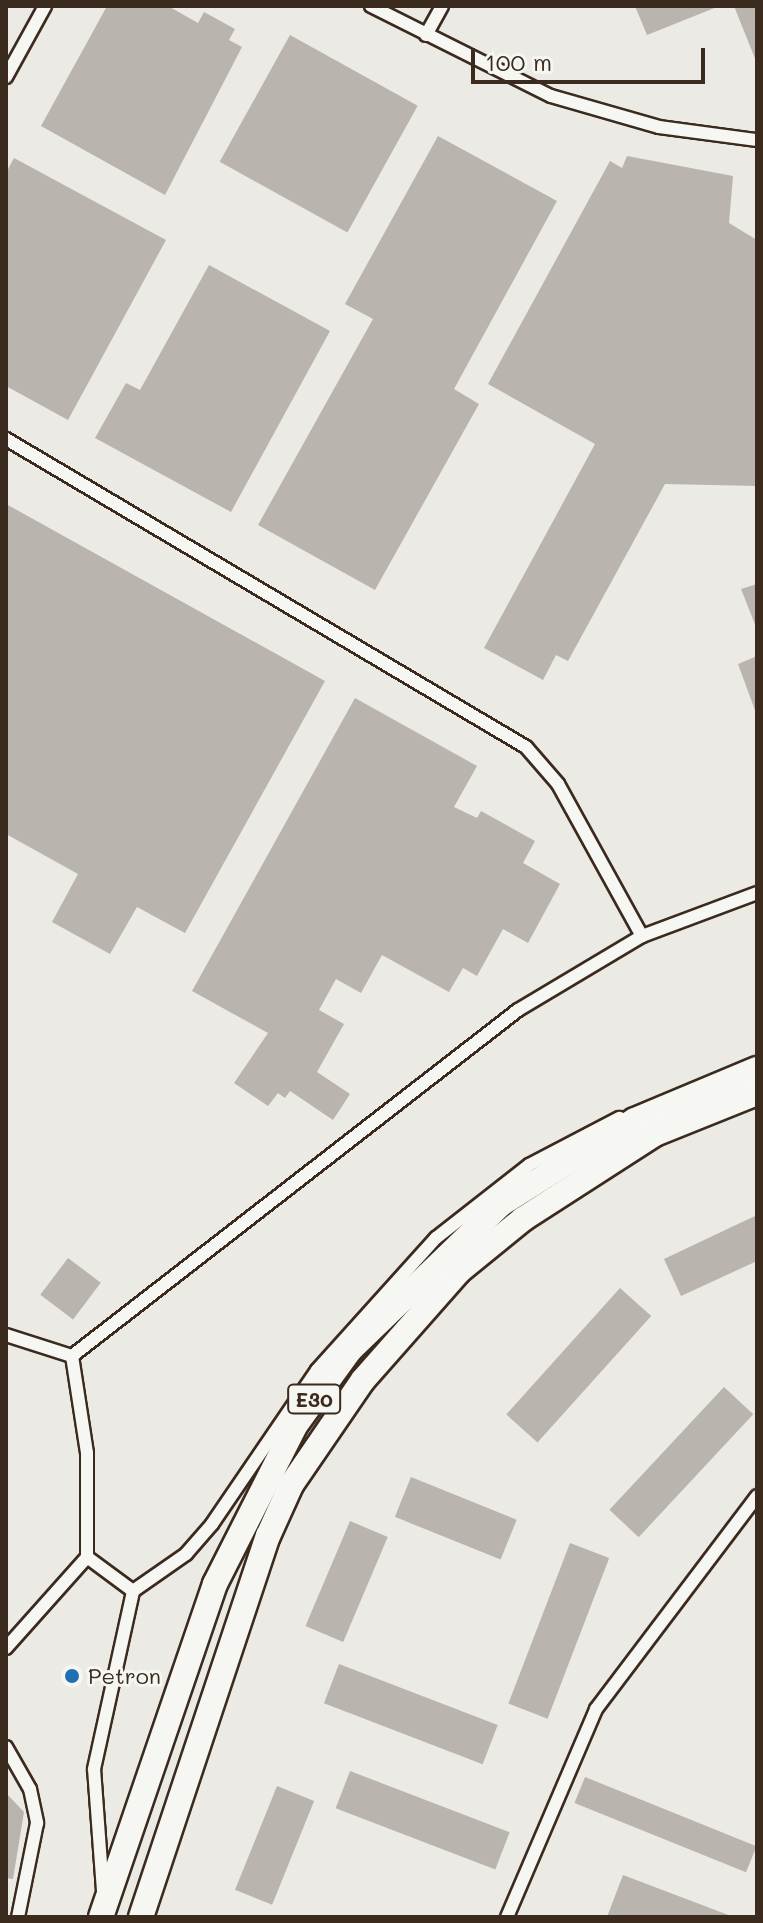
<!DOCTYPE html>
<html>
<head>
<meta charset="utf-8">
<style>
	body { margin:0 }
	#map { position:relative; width:763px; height:1923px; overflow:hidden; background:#ebeae5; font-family:Mali,sans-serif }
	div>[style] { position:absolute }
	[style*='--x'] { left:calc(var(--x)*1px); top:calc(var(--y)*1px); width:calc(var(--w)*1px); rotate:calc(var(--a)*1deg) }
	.building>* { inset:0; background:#bab4ae; transform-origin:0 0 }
	.roads { filter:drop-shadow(2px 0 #3b2a1e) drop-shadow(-2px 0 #3b2a1e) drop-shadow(0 2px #3b2a1e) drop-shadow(0 -2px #3b2a1e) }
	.minor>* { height:12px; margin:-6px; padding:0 6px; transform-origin:6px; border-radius:6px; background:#f6f6f2 }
	.motorway>* { height:24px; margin:-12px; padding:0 12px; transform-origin:12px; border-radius:12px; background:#f6f6f2 }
	.dots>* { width:22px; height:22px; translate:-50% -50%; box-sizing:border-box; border:4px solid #f6f6f2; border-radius:50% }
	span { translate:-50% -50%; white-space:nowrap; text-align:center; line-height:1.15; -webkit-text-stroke:6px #f6f6f2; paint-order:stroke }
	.shield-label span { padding:2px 6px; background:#f6f6f2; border:2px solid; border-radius:6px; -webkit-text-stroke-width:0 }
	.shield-label { font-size:20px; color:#3b2a1e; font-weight:700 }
	.poi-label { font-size:22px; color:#3b2a1e }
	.left { translate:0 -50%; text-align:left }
	.frame { position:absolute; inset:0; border:8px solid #3b2a1e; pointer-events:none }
	.scale { position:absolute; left:471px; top:48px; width:234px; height:36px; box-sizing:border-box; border:4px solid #3b2a1e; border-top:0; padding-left:10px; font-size:24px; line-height:28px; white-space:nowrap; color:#3b2a1e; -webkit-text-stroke:6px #f6f6f2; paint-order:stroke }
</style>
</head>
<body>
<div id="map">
	<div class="building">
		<div style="clip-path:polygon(107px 6px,168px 6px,198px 23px,204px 12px,235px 29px,229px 40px,242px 47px,165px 195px,41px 126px)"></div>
		<div style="clip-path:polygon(635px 6px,717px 6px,717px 7px,647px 35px)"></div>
		<div style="clip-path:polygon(734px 6px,757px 6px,757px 61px,756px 61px)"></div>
		<div style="left:290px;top:35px;width:146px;height:145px;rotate:29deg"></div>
		<div style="clip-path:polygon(438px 136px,557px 201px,454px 389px,479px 404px,375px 590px,258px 525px,373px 319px,345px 304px)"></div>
		<div style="clip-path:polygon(627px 156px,733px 176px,729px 223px,757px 240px,757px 486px,665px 484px,568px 661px,556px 655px,543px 680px,484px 648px,595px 444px,488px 384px,610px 161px,622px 168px)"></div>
		<div style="clip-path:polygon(14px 158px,166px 240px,68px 420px,6px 386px,6px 173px)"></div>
		<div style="clip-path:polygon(209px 265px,330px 331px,231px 512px,95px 438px,126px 383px,140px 390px)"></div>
		<div style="clip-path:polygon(6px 504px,325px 681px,185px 933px,137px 907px,110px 954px,52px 922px,78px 874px,6px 834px)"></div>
		<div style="clip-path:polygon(757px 584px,757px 627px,756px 627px,741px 589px)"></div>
		<div style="clip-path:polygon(757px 656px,757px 712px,756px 713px,738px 664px)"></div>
		<div style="clip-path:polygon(355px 698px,477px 766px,454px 807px,477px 818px,481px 811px,535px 841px,523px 863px,560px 884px,528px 943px,503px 929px,477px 976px,463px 968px,449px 992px,382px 955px,361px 993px,336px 979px,319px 1010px,344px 1024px,317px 1072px,350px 1094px,333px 1120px,290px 1091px,285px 1098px,278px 1093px,268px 1106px,234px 1083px,268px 1033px,192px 991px)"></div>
		<div style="clip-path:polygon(757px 1215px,757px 1261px,681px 1296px,664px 1259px)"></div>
		<div style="left:68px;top:1258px;width:41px;height:46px;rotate:37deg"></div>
		<div style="left:620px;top:1288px;width:42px;height:170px;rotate:42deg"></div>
		<div style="left:724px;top:1387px;width:40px;height:168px;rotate:43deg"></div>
		<div style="left:411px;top:1477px;width:114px;height:43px;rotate:22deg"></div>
		<div style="left:350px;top:1521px;width:41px;height:114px;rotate:23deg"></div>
		<div style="left:570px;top:1543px;width:42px;height:172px;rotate:21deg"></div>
		<div style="left:339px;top:1664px;width:170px;height:42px;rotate:21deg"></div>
		<div style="left:350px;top:1771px;width:171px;height:40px;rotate:21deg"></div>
		<div style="left:585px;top:1777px;width:185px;height:28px;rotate:22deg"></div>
		<div style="left:277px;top:1786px;width:40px;height:112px;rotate:22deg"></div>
		<div style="clip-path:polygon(6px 1793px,24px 1812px,13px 1879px,6px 1878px)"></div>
		<div style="clip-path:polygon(623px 1875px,731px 1916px,731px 1917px,607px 1917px)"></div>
	</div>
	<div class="roads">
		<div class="minor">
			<div style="--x:371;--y:6;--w:201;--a:26.6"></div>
			<div style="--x:551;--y:96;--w:112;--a:16"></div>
			<div style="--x:659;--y:127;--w:99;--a:7.6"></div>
			<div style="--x:426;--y:35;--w:33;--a:-61"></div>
			<div style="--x:6;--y:77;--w:81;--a:-61.2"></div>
			<div style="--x:6;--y:439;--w:604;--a:30.64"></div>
			<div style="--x:526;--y:747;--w:49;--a:49.1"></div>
			<div style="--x:558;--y:784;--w:174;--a:61.1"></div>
			<div style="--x:6;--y:1335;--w:69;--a:17.7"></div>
			<div style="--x:72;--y:1356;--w:98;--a:81.2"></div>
			<div style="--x:87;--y:1453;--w:104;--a:90"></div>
			<div style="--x:87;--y:1557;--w:57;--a:36.5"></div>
			<div style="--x:72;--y:1356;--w:564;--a:-37.8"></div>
			<div style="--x:518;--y:1010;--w:144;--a:-30.8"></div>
			<div style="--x:642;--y:936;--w:123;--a:-20.5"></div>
			<div style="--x:6;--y:1648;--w:122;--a:-48.3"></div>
			<div style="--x:6;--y:1747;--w:48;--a:60.3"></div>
			<div style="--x:30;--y:1789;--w:35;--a:78"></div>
			<div style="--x:37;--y:1823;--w:96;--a:101.4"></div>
			<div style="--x:103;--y:1891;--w:122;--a:-94.2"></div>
			<div style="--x:94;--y:1769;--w:182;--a:-77.6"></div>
			<div style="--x:133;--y:1591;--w:65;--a:-34.9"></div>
			<div style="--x:186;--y:1554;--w:40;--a:-49"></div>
			<div style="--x:212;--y:1524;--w:186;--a:-55.7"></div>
			<div style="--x:317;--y:1370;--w:178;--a:-48"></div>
			<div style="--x:436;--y:1238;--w:118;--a:-38.1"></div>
			<div style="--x:529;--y:1165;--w:102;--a:-27.6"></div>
			<div style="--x:507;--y:1917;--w:226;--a:-66.8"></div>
			<div style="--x:596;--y:1709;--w:267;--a:-52.9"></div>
		</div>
		<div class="motorway">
			<div style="--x:101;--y:1917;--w:352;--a:-71.1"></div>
			<div style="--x:215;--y:1584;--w:177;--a:-63.1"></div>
			<div style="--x:295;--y:1426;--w:94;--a:-54.1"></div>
			<div style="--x:350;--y:1350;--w:210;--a:-44"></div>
			<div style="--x:501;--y:1204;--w:158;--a:-32.1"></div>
			<div style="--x:635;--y:1120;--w:132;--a:-22.7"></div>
			<div style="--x:141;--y:1917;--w:402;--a:-71.6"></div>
			<div style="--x:268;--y:1536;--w:56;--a:-65.7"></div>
			<div style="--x:291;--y:1485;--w:127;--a:-55.6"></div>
			<div style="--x:363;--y:1380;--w:145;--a:-48.6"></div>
			<div style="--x:459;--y:1271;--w:82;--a:-39.1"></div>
			<div style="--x:523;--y:1219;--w:157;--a:-32.8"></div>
			<div style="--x:655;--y:1134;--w:110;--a:-21.9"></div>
		</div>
	</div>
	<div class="dots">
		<div style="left:72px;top:1676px;background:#1f6fb2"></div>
	</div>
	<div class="shield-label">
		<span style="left:314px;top:1399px">E30</span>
	</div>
	<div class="poi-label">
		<span class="left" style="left:88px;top:1676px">Petron</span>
	</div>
	<div class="frame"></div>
	<div class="scale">100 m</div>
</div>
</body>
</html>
